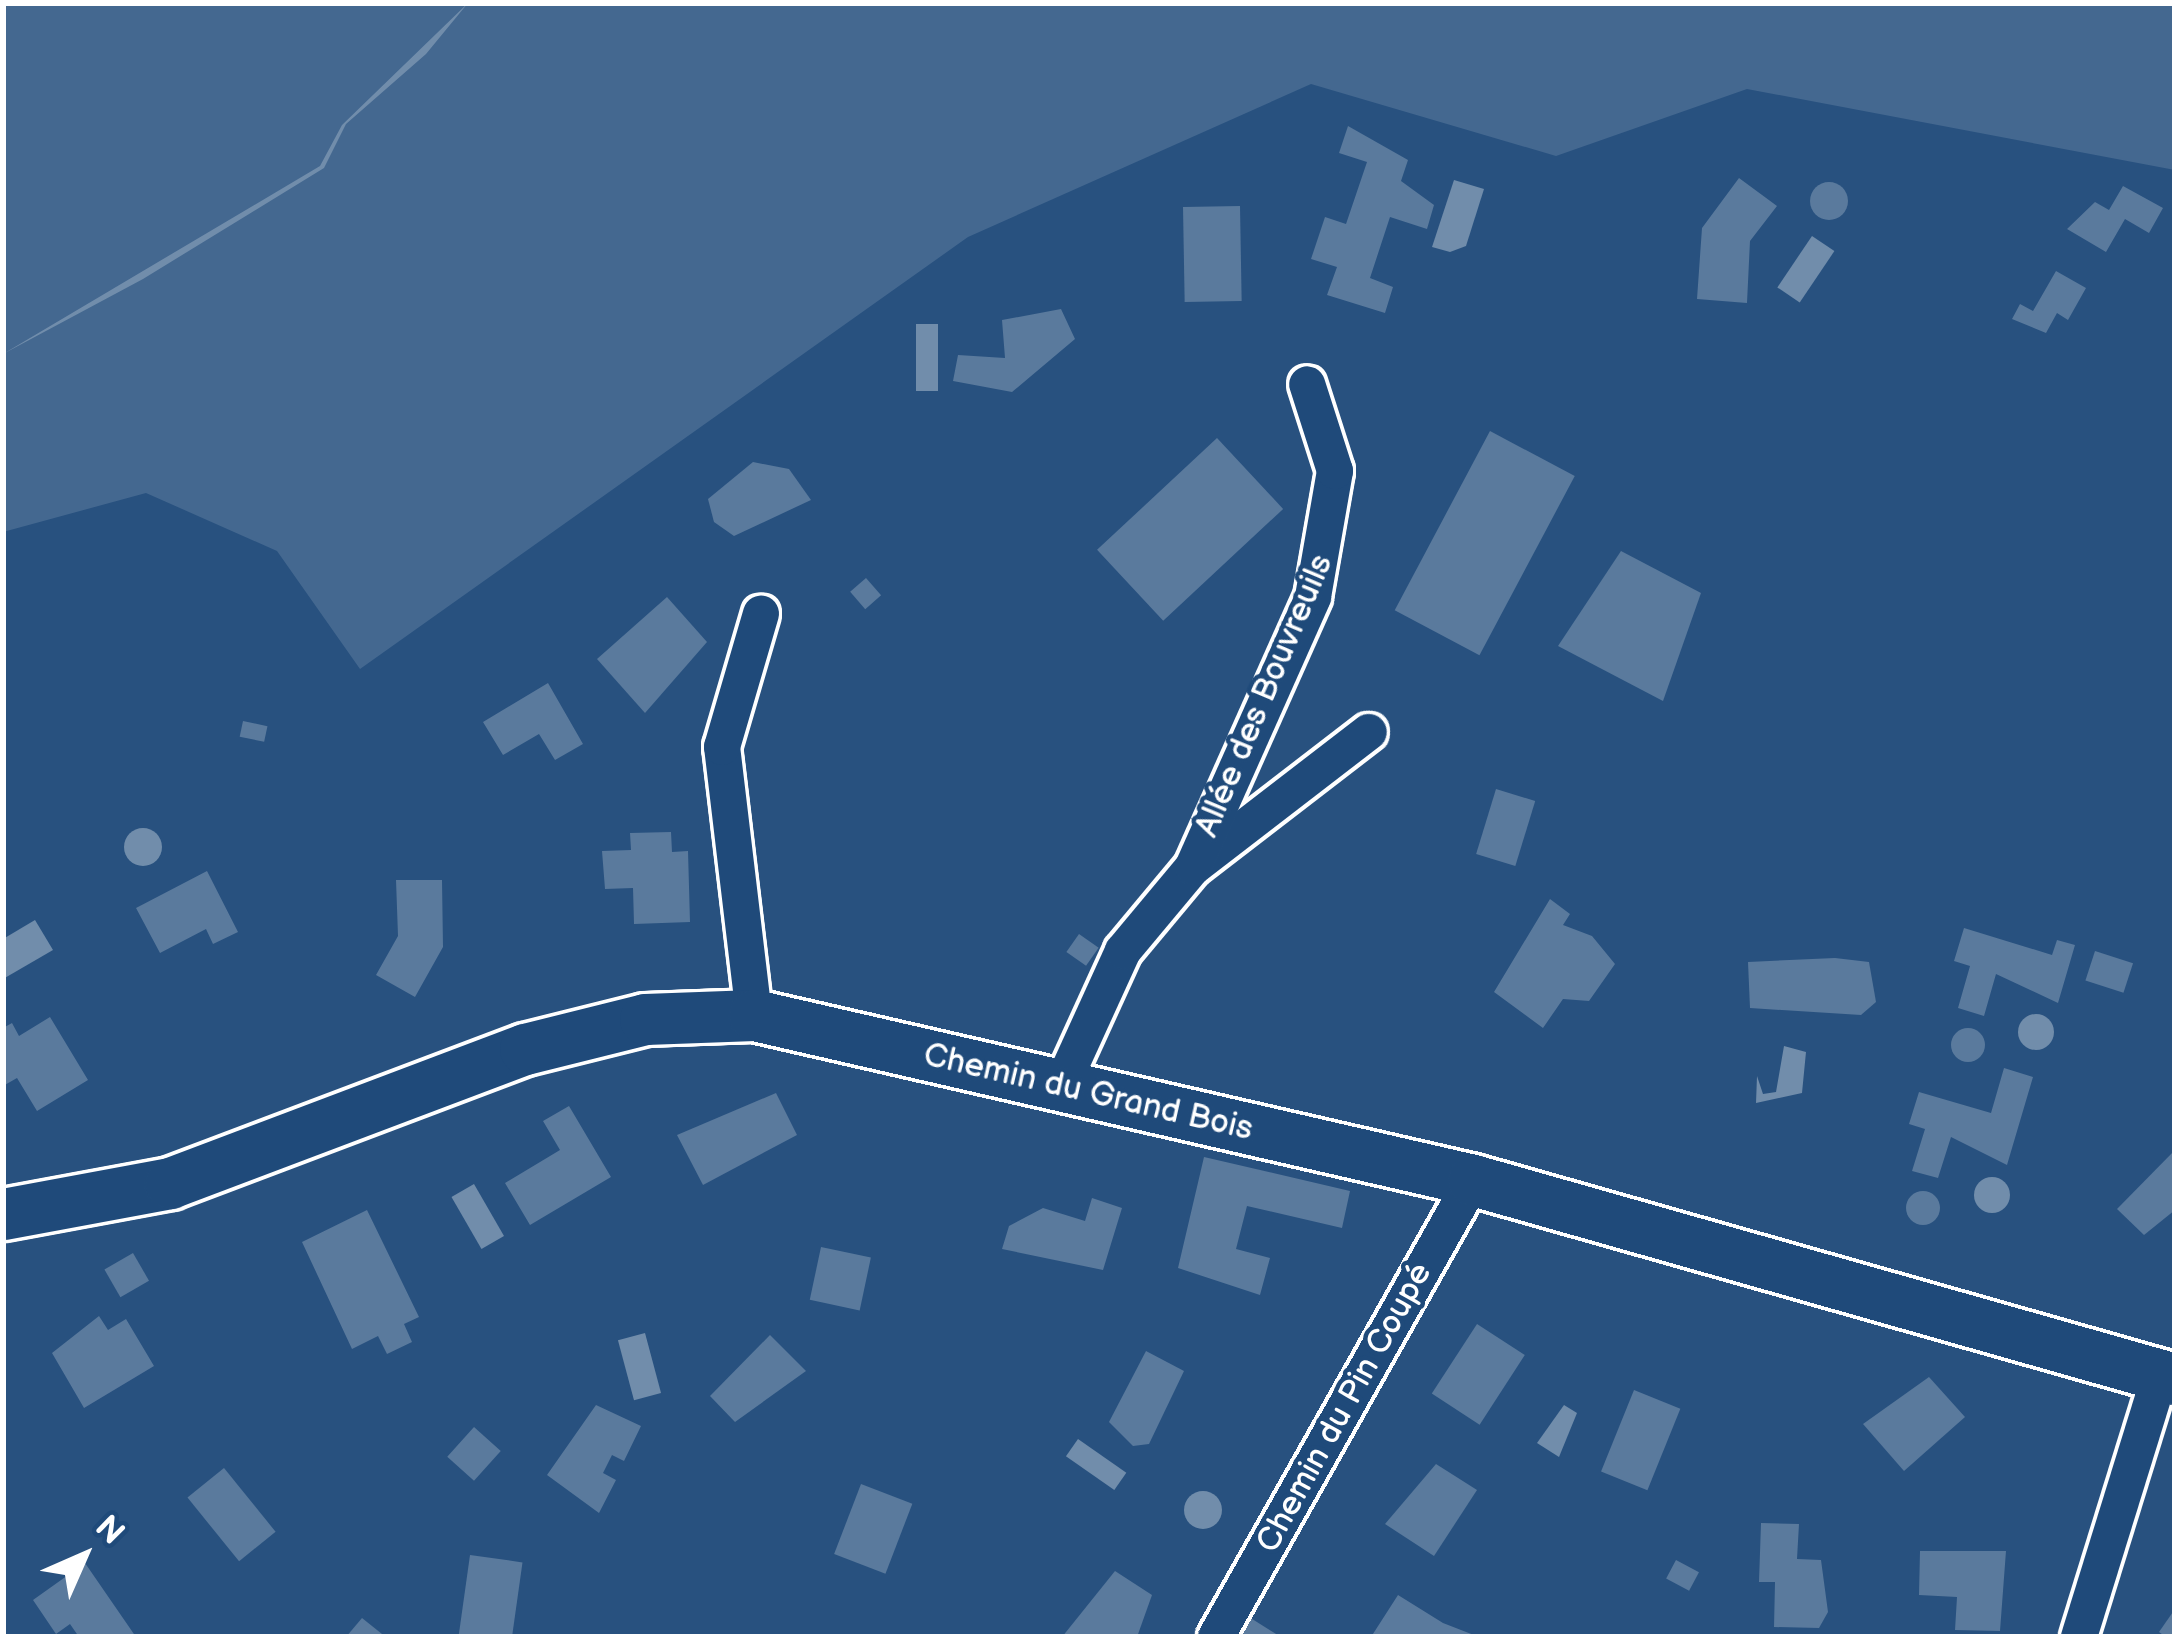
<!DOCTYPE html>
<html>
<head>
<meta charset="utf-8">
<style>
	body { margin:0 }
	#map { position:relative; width:2178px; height:1640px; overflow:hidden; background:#28517f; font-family:"Balsamiq Sans",sans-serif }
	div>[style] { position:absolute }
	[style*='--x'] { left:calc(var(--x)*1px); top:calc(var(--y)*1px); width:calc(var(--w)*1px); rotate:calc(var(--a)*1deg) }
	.green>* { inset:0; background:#446890 }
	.water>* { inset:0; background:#718dab; transform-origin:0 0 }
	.round { border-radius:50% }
	.building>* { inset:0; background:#5a7a9d; transform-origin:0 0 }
	.roads { filter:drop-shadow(3px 0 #fff) drop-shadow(-3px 0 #fff) drop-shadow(0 3px #fff) drop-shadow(0 -3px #fff) }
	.street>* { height:36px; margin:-18px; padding:0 18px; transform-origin:18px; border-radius:18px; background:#1f4a7a }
	.secondary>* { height:51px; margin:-25.5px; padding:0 25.5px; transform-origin:25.5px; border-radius:25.5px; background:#1f4a7a }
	span { translate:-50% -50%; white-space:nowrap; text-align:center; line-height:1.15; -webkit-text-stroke:9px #1f4a7a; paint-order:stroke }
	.street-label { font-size:33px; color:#fff }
	.frame { position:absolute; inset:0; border:6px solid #fff; pointer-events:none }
	.north { position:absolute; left:24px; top:1496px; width:120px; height:120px; -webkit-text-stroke:9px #1f4a7a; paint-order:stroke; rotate:45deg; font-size:33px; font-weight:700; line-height:48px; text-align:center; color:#fff }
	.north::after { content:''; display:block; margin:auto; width:42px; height:54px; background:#fff; clip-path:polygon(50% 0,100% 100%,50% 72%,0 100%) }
</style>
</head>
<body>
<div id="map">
	<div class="green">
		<div style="clip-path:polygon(3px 3px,2175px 3px,2175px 170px,1747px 89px,1556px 156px,1311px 84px,968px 237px,360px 669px,277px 551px,146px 493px,3px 532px)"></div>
	</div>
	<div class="water">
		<div style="clip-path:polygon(468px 3px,426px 54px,346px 124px,324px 168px,143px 279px,3px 354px,320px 166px,342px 125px)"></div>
		<div style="clip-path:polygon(1454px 180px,1484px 189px,1466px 246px,1450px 252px,1432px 247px)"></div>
		<div style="left:1812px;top:236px;width:27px;height:62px;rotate:34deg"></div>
		<div style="left:916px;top:324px;width:22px;height:67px"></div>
		<div class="round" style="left:124px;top:828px;width:38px;height:38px"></div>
		<div style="clip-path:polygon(35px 920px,53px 950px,3px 979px,3px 939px)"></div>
		<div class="round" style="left:2018px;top:1014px;width:36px;height:36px"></div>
		<div style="clip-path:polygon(1784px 1046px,1806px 1052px,1802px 1093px,1756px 1103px,1757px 1076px,1763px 1094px,1776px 1092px)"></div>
		<div class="round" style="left:1974px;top:1177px;width:36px;height:36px"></div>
		<div style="left:474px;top:1184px;width:60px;height:26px;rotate:60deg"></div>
		<div style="left:645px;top:1333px;width:62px;height:28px;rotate:75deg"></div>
		<div style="clip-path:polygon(1564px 1405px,1577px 1413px,1559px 1457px,1537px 1443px)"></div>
		<div style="left:1078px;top:1439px;width:59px;height:21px;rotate:35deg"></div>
		<div class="round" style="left:1184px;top:1491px;width:38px;height:38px"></div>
	</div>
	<div class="building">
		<div style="clip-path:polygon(1348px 126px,1408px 160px,1401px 181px,1434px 205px,1427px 229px,1390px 217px,1370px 278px,1393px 287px,1385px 313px,1327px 295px,1337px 267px,1311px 259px,1325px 217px,1346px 224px,1367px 162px,1339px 153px)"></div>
		<div style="clip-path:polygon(1739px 178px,1777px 206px,1750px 241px,1747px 303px,1697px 299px,1702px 228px)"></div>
		<div class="round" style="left:1810px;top:182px;width:38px;height:38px"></div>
		<div style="clip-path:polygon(2123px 186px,2163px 208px,2149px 233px,2125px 219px,2106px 252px,2067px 229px,2095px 202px,2109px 210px)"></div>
		<div style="left:1240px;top:206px;width:95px;height:57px;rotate:89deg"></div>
		<div style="clip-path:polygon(2056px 271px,2086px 288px,2068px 320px,2057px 313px,2046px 333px,2012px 319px,2020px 304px,2033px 311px)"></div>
		<div style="clip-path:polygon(1061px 309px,1075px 339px,1012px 392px,953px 381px,958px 355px,1005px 358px,1002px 320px)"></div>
		<div style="left:1490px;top:431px;width:96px;height:203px;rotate:28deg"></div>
		<div style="left:1217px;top:438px;width:97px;height:164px;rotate:47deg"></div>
		<div style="clip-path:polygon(753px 462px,789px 469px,811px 500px,734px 536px,714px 522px,708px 499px)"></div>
		<div style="clip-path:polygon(1621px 551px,1701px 593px,1663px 701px,1558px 646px)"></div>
		<div style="left:866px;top:578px;width:23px;height:21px;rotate:49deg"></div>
		<div style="clip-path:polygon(667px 597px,707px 642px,645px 713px,597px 659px)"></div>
		<div style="clip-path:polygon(548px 683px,583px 744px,555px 760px,539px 734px,503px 755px,483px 722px)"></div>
		<div style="left:243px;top:721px;width:25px;height:16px;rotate:12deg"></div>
		<div style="left:1496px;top:789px;width:41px;height:68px;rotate:17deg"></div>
		<div style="clip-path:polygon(671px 832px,672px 852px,688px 851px,690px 922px,634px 924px,633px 888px,605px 889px,602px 851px,631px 850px,630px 833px)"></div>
		<div style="clip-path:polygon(207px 871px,238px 932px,213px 944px,206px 929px,160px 953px,136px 908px)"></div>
		<div style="clip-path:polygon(396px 880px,442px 880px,443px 947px,415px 997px,376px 975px,398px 936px)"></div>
		<div style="clip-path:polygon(1550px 899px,1570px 914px,1563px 925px,1592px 936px,1615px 964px,1589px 1001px,1563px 999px,1543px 1028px,1494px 992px)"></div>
		<div style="clip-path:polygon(1964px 928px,2052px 955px,2057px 940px,2075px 945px,2058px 1003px,1996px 974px,1984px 1016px,1958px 1008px,1970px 966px,1954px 961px)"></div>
		<div style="left:1079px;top:934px;width:24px;height:22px;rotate:35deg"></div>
		<div style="left:2095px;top:951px;width:40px;height:31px;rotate:18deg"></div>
		<div style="clip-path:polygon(1835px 958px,1869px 962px,1876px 1002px,1861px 1015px,1750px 1008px,1748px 962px)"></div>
		<div style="clip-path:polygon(50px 1017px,88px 1080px,37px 1111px,17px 1078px,3px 1086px,3px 1028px,12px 1023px,19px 1036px)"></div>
		<div class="round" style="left:1951px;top:1028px;width:34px;height:34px"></div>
		<div style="clip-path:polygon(2004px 1068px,2033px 1077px,2007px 1165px,1951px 1137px,1938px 1178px,1912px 1171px,1925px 1129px,1909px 1124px,1919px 1092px,1991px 1113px)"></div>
		<div style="clip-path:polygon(776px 1093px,797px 1135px,703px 1185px,677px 1135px)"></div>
		<div style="clip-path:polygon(569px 1106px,611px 1177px,530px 1225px,505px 1183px,560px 1150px,543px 1121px)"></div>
		<div style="clip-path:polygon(2175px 1150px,2175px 1210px,2144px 1235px,2117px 1209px)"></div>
		<div style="clip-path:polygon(1204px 1157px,1350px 1191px,1342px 1228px,1247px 1206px,1236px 1249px,1270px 1258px,1260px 1295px,1178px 1268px)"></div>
		<div class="round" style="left:1906px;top:1191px;width:34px;height:34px"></div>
		<div style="clip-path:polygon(1092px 1198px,1122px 1208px,1103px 1270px,1002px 1249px,1009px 1226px,1043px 1208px,1085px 1221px)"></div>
		<div style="clip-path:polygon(367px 1210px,419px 1317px,404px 1324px,412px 1342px,387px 1354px,378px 1336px,352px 1349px,302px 1242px)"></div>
		<div style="left:821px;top:1247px;width:51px;height:54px;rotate:12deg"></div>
		<div style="left:133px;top:1253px;width:32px;height:33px;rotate:60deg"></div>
		<div style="clip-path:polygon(99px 1316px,108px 1330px,126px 1319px,154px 1366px,84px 1408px,52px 1353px)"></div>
		<div style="left:1477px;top:1324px;width:57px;height:83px;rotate:33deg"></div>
		<div style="clip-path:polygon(770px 1335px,806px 1371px,735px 1422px,710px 1396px)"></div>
		<div style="clip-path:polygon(1146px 1351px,1184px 1371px,1149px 1444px,1133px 1446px,1109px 1422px)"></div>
		<div style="clip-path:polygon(1929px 1377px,1965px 1417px,1904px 1471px,1863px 1424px)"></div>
		<div style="left:1634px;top:1390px;width:50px;height:88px;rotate:22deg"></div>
		<div style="clip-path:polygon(596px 1405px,641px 1426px,624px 1461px,612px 1455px,603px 1473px,616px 1480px,599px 1513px,547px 1475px)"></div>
		<div style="left:474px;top:1427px;width:36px;height:40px;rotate:42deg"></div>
		<div style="clip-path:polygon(1436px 1464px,1477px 1490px,1434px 1556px,1385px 1524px)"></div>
		<div style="left:224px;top:1468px;width:82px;height:47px;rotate:51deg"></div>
		<div style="left:861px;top:1484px;width:55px;height:75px;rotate:21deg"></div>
		<div style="clip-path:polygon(1761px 1523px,1799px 1524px,1797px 1559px,1821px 1560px,1828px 1612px,1819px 1628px,1774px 1627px,1775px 1582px,1759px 1582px)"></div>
		<div style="clip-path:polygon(1920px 1551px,2006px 1551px,2000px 1631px,1955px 1630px,1957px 1597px,1919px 1595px)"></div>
		<div style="left:470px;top:1555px;width:53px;height:83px;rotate:8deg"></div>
		<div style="left:1676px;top:1560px;width:26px;height:21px;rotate:28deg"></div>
		<div style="clip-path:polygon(85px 1563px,136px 1637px,79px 1637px,70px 1624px,56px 1634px,33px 1600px)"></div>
		<div style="clip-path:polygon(1115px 1571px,1152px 1595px,1137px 1637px,1062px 1637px)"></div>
		<div style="clip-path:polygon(1398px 1595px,1443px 1623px,1479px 1637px,1371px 1637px)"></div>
		<div style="clip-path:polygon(2175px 1609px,2175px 1637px,2166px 1637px,2159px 1632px)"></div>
		<div style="clip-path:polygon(1249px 1617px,1281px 1637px,1238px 1637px)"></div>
		<div style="clip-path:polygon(362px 1618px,382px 1634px,379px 1637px,346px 1637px)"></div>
	</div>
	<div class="roads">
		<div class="street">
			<div style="--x:1196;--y:865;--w:218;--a:-37.6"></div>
			<div style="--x:754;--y:1015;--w:270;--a:-96.8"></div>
			<div style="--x:722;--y:747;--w:139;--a:-73.7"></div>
			<div style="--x:1061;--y:1087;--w:149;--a:-65.5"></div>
			<div style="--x:1123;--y:951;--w:109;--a:-50.2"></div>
			<div style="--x:1193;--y:867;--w:295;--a:-66"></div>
			<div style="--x:1313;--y:597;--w:128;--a:-80.1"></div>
			<div style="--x:1335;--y:471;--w:91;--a:-107.8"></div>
			<div style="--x:1216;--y:1637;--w:524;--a:-60.65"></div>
			<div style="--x:2079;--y:1637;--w:274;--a:-72.8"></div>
		</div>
		<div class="secondary">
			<div style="--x:3;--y:1214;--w:170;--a:-10.5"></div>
			<div style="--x:170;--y:1183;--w:379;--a:-20.7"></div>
			<div style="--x:525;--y:1049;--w:124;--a:-14"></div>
			<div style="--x:645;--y:1019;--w:109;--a:-2.1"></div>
			<div style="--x:754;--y:1015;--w:738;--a:12.92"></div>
			<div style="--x:1473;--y:1180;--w:730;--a:15.83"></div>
		</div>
	</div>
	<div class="street-label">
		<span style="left:1265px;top:696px;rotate:-67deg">Allée des Bouvreuils</span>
		<span style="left:1088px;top:1093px;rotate:13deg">Chemin du Grand Bois</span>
		<span style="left:1345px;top:1408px;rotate:-61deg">Chemin du Pin Coupé</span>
	</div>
	<div class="frame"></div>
	<div class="north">N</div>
</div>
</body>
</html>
